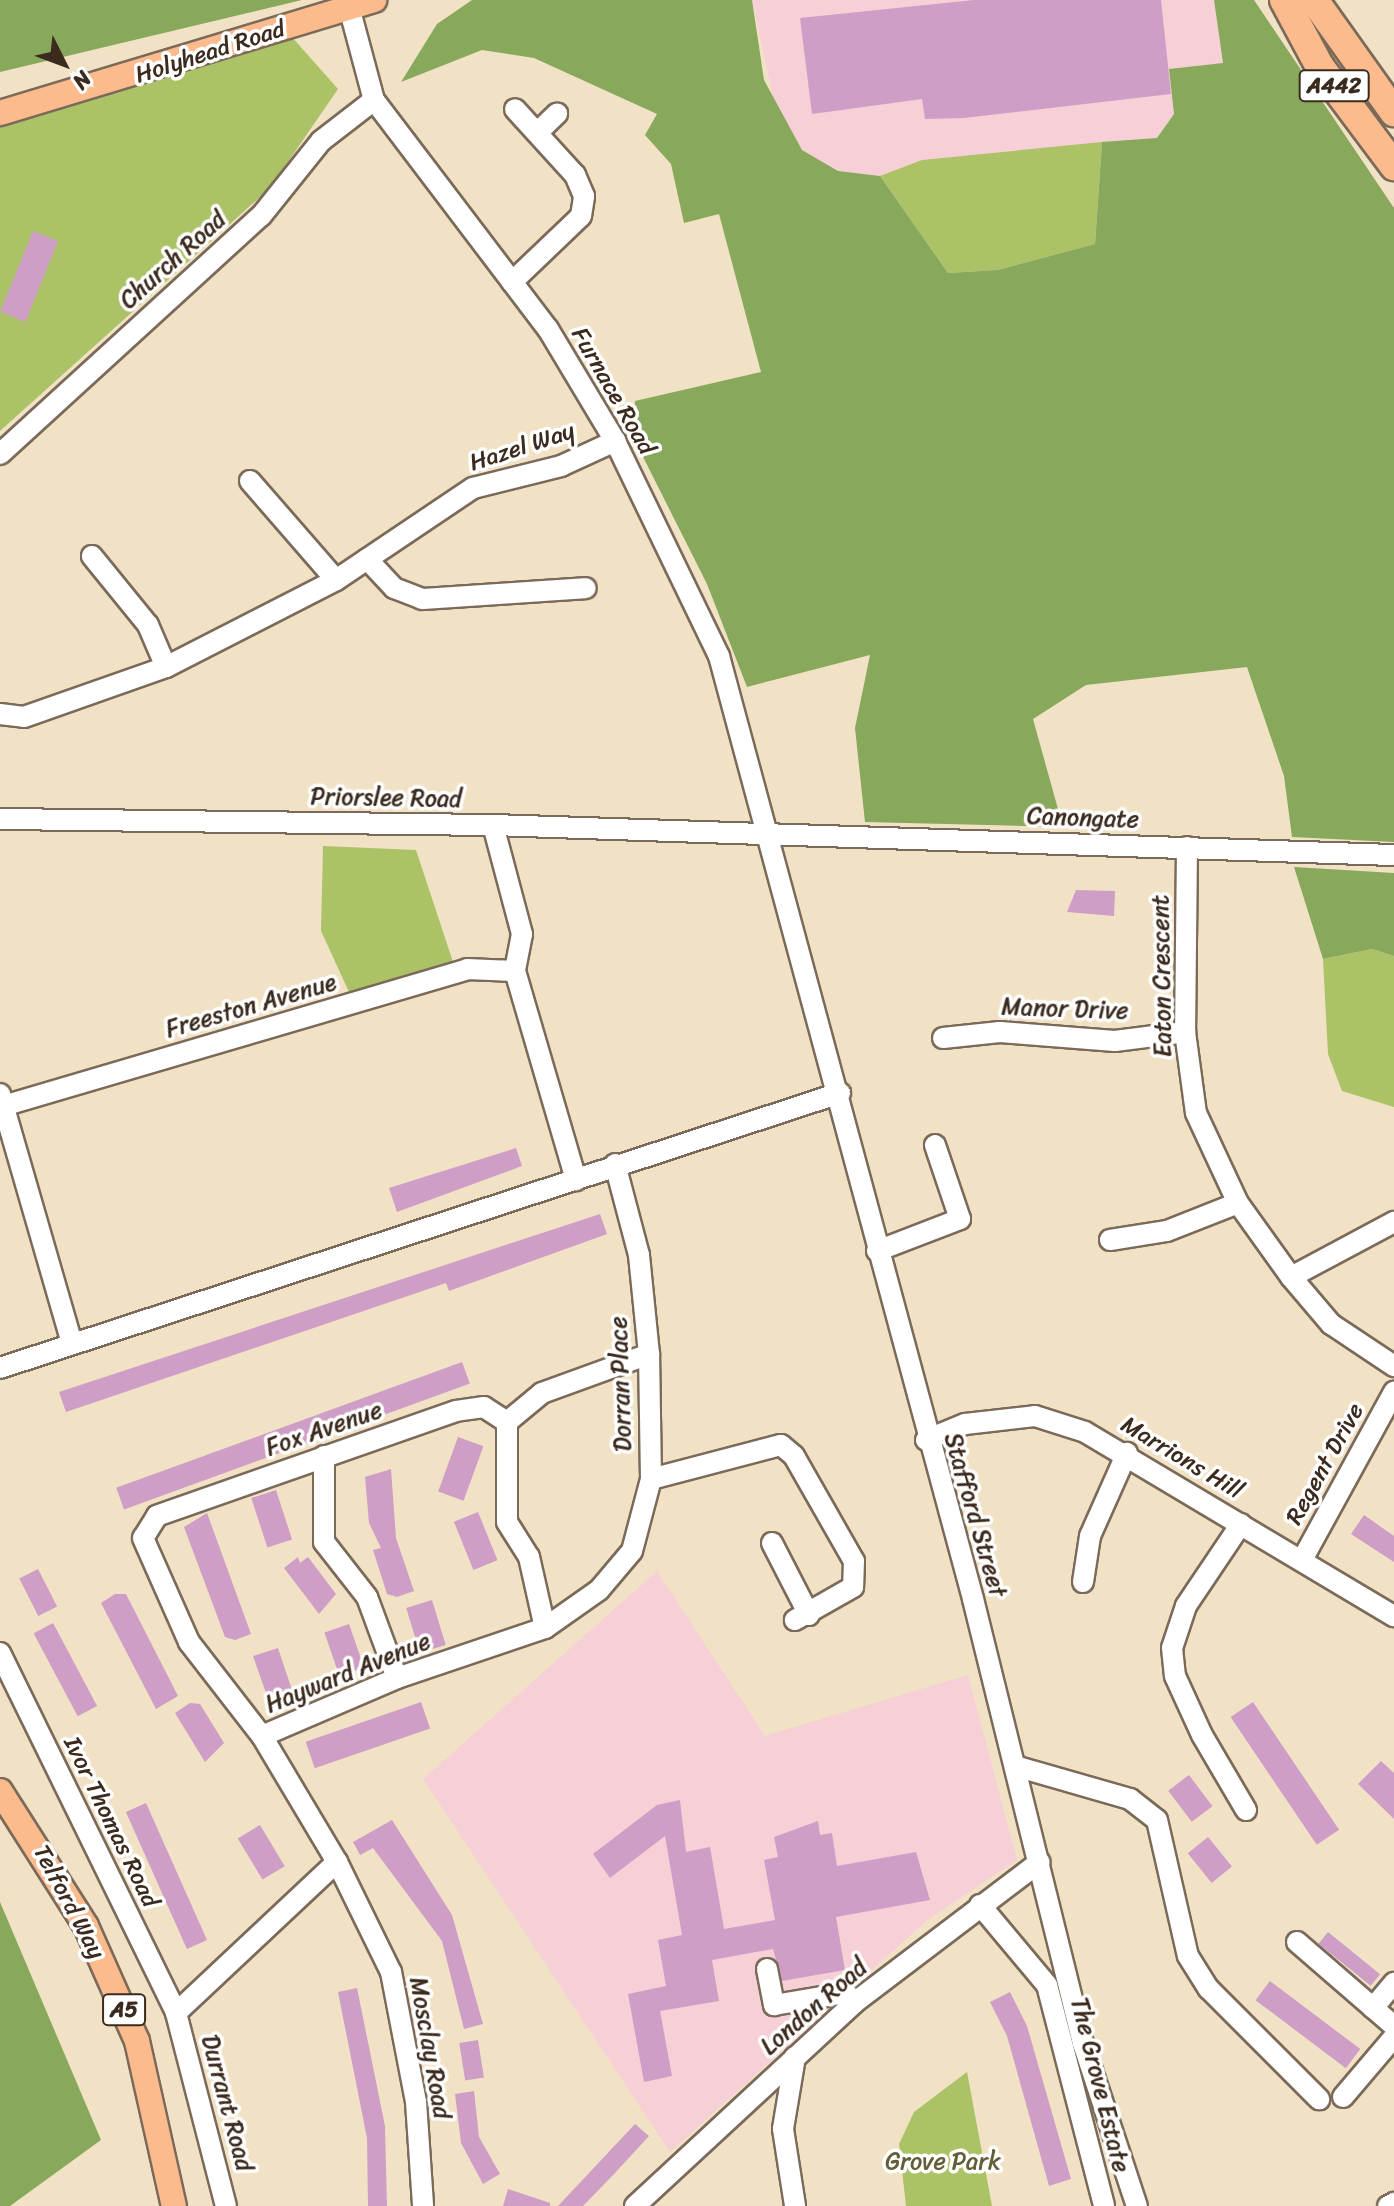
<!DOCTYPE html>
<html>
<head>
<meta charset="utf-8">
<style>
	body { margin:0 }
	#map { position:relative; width:1394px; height:2206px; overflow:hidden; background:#f1e2c6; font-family:Sriracha,sans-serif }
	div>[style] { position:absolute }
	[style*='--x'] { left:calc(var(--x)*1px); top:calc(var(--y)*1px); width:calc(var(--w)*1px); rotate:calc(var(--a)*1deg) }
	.built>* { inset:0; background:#f6cfd7 }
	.green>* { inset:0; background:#abc267 }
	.forest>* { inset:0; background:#88a85c }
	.building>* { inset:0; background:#ce9ec6; transform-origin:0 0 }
	.roads { filter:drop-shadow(2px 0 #7b6a59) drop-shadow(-2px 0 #7b6a59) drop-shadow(0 2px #7b6a59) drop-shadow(0 -2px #7b6a59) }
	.minor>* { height:20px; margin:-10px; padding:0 10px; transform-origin:10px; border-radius:10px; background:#fff }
	.major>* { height:24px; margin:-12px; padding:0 12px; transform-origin:12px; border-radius:12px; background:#fbbb8c }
	.highway>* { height:28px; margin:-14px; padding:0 14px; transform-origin:14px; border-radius:14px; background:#fbbb8c }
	span { translate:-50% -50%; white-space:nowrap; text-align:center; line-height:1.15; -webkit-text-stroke:7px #fff; paint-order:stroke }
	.shield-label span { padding:2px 6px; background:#fff; border:2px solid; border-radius:6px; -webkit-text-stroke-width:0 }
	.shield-label { font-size:22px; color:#3b2a1e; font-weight:700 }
	.street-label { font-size:24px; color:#3b2a1e }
	.park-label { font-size:24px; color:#625f38 }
	.north { position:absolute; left:24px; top:24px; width:80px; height:80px; -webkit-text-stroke:6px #fff; paint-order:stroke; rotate:132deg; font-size:22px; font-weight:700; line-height:32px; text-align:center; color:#3b2a1e }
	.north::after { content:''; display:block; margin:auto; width:28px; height:36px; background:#3b2a1e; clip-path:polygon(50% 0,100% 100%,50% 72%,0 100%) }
</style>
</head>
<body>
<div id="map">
	<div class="built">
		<div style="clip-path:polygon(752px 0,1214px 0,1223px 63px,1169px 69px,1174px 114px,1157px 138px,922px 160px,880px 176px,838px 171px,802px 151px,777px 114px)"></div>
		<div style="clip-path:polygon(657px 1571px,765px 1736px,968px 1675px,1017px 1860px,925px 1922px,670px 2152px,423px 1779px)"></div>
	</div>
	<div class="green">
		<div style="clip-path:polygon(291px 36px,338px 89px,270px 188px,0 431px,0 122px)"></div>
		<div style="clip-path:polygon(1102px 142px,1095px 244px,997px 270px,948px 273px,880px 176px,922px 160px)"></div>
		<div style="clip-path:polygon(323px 846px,416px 850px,453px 962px,349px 992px,321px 931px)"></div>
		<div style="clip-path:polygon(1372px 949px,1394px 956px,1394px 1107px,1342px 1091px,1328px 1054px,1323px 959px)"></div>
		<div style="clip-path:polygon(967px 2072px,992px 2206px,906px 2206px,899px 2144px,914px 2112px)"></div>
	</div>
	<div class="forest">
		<div style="clip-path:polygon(0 0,302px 0,0 72px)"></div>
		<div style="clip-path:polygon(472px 0,752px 0,764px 80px,802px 150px,838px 171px,880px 176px,948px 273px,997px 270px,1095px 244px,1102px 142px,1157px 138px,1174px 114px,1169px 69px,1223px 63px,1214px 0,1254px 0,1394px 208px,1394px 842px,1292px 837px,1284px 776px,1247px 667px,1086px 685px,1033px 719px,1063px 827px,865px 822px,855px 728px,870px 655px,747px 687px,707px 584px,632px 435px,635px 401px,761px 372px,719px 214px,684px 223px,671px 164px,645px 135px,657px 114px,534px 58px,482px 50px,401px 82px,437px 24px)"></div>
		<div style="clip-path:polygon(1294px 867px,1394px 873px,1394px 956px,1372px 949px,1323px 959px)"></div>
		<div style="clip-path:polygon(0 1902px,101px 2140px,10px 2206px,0 2206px)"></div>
	</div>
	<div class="building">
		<div style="clip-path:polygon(974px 0,1161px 0,1171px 94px,964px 118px,925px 119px,922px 99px,812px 114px,800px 18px)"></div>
		<div style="left:33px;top:231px;width:27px;height:87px;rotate:22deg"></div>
		<div style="clip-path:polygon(1076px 890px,1115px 891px,1114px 916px,1067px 912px)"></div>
		<div style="clip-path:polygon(516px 1148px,522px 1166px,397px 1212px,389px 1188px)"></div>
		<div style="clip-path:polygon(600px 1214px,607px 1234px,449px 1291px,446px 1283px,66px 1412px,59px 1392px)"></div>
		<div style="left:462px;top:1362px;width:23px;height:368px;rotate:70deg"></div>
		<div style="left:458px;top:1437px;width:27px;height:58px;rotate:20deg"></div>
		<div style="clip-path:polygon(391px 1469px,396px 1538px,414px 1591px,397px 1597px,387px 1594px,373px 1550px,381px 1548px,369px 1523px,365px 1477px)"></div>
		<div style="left:276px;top:1490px;width:52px;height:26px;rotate:72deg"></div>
		<div style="left:478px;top:1512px;width:52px;height:26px;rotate:68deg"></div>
		<div style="clip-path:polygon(207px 1513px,251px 1634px,235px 1640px,225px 1637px,184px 1527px)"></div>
		<div style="clip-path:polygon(1364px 1515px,1394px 1536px,1394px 1562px,1351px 1534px)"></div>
		<div style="clip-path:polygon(298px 1557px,300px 1563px,308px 1557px,336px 1594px,319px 1614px,284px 1568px)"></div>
		<div style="left:38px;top:1569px;width:42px;height:21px;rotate:63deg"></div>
		<div style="clip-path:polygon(115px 1594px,126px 1594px,178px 1696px,156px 1709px,101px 1603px)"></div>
		<div style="left:432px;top:1600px;width:47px;height:27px;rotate:73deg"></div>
		<div style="left:53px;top:1623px;width:94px;height:22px;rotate:62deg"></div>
		<div style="left:349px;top:1624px;width:46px;height:26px;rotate:71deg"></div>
		<div style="clip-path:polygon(278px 1648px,293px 1693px,277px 1699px,267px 1696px,253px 1656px)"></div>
		<div style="left:421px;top:1702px;width:28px;height:122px;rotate:71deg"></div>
		<div style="left:1253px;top:1702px;width:154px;height:27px;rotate:56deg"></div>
		<div style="clip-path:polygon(190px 1703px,200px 1704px,224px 1743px,205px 1762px,175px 1713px)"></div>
		<div style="clip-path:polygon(1381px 1761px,1394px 1773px,1394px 1819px,1358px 1784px)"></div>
		<div style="left:1189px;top:1775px;width:39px;height:26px;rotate:53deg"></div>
		<div style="clip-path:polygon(680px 1800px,686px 1852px,710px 1847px,724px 1929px,775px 1920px,764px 1860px,778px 1857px,774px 1837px,818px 1821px,820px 1835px,832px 1833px,837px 1866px,916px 1852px,930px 1900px,836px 1917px,845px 1970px,782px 1981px,773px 1949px,712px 1960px,719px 2001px,660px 2011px,672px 2076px,644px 2082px,628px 1994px,666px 1986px,658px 1940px,682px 1935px,665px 1836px,610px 1878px,593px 1854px,657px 1805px)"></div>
		<div style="left:146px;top:1803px;width:150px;height:22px;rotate:66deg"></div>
		<div style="clip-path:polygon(392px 1820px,452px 1915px,483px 2024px,464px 2029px,442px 1941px,373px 1848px,360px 1855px,353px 1842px)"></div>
		<div style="left:260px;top:1825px;width:48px;height:26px;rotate:59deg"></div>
		<div style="left:1208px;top:1837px;width:38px;height:26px;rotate:51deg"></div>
		<div style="left:1328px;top:1932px;width:67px;height:15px;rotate:39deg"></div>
		<div style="left:1270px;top:1981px;width:113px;height:24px;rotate:37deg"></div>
		<div style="clip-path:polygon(357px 1988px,385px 2126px,387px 2206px,368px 2206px,367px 2138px,338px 1992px)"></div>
		<div style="clip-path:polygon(1010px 1992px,1027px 2026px,1071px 2179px,1049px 2186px,1007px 2036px,990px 2002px)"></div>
		<div style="left:478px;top:2040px;width:38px;height:19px;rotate:81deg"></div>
		<div style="clip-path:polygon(474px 2091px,479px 2137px,500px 2174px,483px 2184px,461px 2143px,455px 2094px)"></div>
		<div style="clip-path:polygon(635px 2124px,649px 2136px,615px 2173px,583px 2206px,558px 2206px)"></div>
		<div style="clip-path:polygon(508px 2189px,550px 2203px,550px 2206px,503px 2206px)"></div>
	</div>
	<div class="roads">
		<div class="minor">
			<div style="--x:349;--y:7;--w:96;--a:75"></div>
			<div style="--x:374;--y:100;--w:288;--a:52.8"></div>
			<div style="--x:548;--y:329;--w:131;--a:59.1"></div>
			<div style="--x:615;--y:441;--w:239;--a:64.2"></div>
			<div style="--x:719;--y:656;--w:977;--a:74.92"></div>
			<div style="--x:973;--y:1599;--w:457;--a:76.1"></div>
			<div style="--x:1083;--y:2043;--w:172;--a:71.7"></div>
			<div style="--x:537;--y:133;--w:28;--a:-44"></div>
			<div style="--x:512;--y:282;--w:95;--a:-43.7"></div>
			<div style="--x:581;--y:216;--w:20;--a:-81"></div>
			<div style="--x:584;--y:196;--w:23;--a:-113"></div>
			<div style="--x:575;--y:175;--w:89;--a:-132.3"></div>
			<div style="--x:0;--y:454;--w:353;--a:-42.4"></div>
			<div style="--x:261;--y:216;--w:96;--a:-51.3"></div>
			<div style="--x:321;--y:141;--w:67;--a:-37.7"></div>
			<div style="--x:250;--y:481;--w:131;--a:49"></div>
			<div style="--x:367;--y:559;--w:40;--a:47"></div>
			<div style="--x:394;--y:588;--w:30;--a:21"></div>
			<div style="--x:422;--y:599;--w:164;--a:-3.8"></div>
			<div style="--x:166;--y:667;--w:191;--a:-27.1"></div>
			<div style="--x:336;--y:580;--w:165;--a:-33.9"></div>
			<div style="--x:473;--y:488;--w:91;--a:-14"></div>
			<div style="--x:561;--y:466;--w:60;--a:-24.8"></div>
			<div style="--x:0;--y:714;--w:24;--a:7"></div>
			<div style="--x:24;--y:717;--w:151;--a:-19.4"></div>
			<div style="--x:166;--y:667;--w:46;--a:-113.2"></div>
			<div style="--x:148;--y:625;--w:89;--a:-129.1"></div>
			<div style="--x:0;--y:819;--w:493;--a:0.7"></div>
			<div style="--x:493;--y:825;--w:901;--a:1.91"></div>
			<div style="--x:493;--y:825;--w:113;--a:75.1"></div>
			<div style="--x:522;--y:934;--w:38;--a:101"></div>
			<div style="--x:515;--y:971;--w:218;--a:73.7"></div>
			<div style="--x:1187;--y:847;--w:185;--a:90.6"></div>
			<div style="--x:1185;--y:1032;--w:82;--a:82.3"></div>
			<div style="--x:1196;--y:1113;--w:99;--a:65"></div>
			<div style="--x:1238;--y:1203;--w:91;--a:54.4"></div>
			<div style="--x:1291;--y:1277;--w:62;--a:49.6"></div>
			<div style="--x:1331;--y:1324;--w:76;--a:33.7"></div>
			<div style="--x:943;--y:1038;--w:57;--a:-6"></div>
			<div style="--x:1000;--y:1032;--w:115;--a:4.5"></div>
			<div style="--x:1115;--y:1041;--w:71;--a:-7.3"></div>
			<div style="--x:0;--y:1094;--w:256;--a:73.9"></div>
			<div style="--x:3;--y:1106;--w:484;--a:-16.4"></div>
			<div style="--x:467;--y:969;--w:48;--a:2.4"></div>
			<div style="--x:1110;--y:1240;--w:58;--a:-9"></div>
			<div style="--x:1167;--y:1231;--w:76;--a:-21.5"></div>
			<div style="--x:877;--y:1251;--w:89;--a:-21.1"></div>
			<div style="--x:960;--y:1219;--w:78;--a:-108.7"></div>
			<div style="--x:1291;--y:1277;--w:117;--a:-28.1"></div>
			<div style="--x:0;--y:1368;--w:884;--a:-18.13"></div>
			<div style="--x:507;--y:1422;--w:27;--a:-147"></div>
			<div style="--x:484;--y:1407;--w:28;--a:172"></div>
			<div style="--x:456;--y:1411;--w:317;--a:160.7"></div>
			<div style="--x:157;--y:1516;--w:26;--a:122"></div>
			<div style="--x:143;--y:1538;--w:114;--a:66.1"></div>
			<div style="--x:189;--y:1642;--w:119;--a:52.2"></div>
			<div style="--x:262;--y:1736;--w:147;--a:-23.2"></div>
			<div style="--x:397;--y:1678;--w:156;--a:-18.7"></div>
			<div style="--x:545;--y:1628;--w:66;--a:-35.1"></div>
			<div style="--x:599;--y:1590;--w:51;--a:-49.8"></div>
			<div style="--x:632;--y:1551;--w:74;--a:-75.2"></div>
			<div style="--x:651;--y:1479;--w:125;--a:-90.9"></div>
			<div style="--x:649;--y:1354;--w:100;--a:-95.8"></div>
			<div style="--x:639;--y:1255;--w:94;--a:-104.8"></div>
			<div style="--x:926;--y:1440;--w:42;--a:-22.3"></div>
			<div style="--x:965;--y:1424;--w:70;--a:-6.5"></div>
			<div style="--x:1035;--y:1416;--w:52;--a:17.7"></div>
			<div style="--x:1085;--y:1432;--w:360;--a:30.8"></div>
			<div style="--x:324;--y:1456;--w:86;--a:90"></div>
			<div style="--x:324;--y:1542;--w:70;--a:52"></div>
			<div style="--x:367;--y:1597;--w:86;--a:69.7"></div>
			<div style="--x:651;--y:1479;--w:134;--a:-14.7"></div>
			<div style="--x:781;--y:1445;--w:17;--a:40"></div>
			<div style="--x:794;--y:1456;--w:121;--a:60.3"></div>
			<div style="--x:854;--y:1561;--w:26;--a:92"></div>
			<div style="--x:853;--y:1587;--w:67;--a:150.4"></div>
			<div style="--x:1241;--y:1524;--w:99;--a:123.9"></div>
			<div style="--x:1186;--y:1606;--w:44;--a:108.4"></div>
			<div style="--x:1172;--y:1648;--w:28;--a:84"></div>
			<div style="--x:1175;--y:1676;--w:65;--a:65.4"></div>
			<div style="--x:1202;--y:1735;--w:87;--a:59.6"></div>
			<div style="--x:772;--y:1543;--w:81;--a:62.8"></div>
			<div style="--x:1302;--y:1560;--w:192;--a:-61.3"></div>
			<div style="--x:1083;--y:1582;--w:47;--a:-81.3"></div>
			<div style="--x:1090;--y:1536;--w:91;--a:-66"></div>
			<div style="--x:545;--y:1628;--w:73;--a:-102.7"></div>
			<div style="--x:529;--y:1557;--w:41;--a:-122.2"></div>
			<div style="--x:507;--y:1522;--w:100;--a:-90"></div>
			<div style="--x:507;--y:1422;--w:45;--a:-39.6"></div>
			<div style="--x:542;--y:1393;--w:114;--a:-20"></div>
			<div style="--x:0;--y:1653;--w:401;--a:63.9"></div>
			<div style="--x:176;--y:2013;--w:199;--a:75.5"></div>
			<div style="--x:1015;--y:1766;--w:120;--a:16"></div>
			<div style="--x:1130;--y:1799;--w:34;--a:38"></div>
			<div style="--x:1157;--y:1820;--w:139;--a:77.2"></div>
			<div style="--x:1188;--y:1956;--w:39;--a:58"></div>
			<div style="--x:1209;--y:1989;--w:156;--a:45"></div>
			<div style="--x:337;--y:1862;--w:123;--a:63.9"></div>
			<div style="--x:391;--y:1972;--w:132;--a:79.1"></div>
			<div style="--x:416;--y:2102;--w:104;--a:86.1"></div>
			<div style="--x:980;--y:1905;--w:104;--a:50.1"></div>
			<div style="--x:1047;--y:1985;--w:228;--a:75.5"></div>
			<div style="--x:1297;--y:1942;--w:128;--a:40.9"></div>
			<div style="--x:767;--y:1969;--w:37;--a:79"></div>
			<div style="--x:774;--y:2005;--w:73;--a:-9.5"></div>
			<div style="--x:846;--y:1993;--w:13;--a:51"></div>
			<div style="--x:1373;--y:2008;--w:33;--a:-50"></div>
			<div style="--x:176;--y:2013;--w:221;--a:-43.2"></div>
			<div style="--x:337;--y:1862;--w:147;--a:-120.8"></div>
			<div style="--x:795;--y:2057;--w:73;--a:99.5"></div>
			<div style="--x:783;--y:2129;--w:78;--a:81.1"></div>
			<div style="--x:1343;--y:2097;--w:79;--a:-49.6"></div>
			<div style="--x:635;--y:2206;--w:299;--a:-42.8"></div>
			<div style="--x:854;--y:2003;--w:233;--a:-37.2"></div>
			<div style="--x:1388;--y:2206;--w:7;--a:-27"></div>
		</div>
		<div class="major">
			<div style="--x:0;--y:113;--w:391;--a:-16.8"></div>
			<div style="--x:0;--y:1791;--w:160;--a:57.5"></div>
			<div style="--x:86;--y:1926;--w:126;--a:66.1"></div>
			<div style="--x:137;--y:2041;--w:169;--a:77.4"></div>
		</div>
		<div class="highway">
			<div style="--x:1284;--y:0;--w:76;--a:61.8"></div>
			<div style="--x:1320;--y:67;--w:124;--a:53.2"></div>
			<div style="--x:1314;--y:0;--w:138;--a:54.5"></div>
		</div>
	</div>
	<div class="shield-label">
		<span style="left:1334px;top:86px">A442</span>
		<span style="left:124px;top:2010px">A5</span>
	</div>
	<div class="street-label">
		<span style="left:210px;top:52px;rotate:-18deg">Holyhead Road</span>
		<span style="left:173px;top:260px;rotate:-42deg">Church Road</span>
		<span style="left:613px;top:391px;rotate:60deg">Furnace Road</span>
		<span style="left:522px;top:447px;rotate:-18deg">Hazel Way</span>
		<span style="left:386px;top:798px;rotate:1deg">Priorslee Road</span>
		<span style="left:1083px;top:818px;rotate:2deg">Canongate</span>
		<span style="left:1162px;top:976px;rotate:-91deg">Eaton Crescent</span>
		<span style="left:251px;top:1006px;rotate:-16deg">Freeston Avenue</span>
		<span style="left:1065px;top:1009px;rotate:2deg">Manor Drive</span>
		<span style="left:621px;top:1384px;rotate:-92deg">Dorran Place</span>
		<span style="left:324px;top:1429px;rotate:-19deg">Fox Avenue</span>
		<span style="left:1182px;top:1458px;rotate:31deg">Marrions Hill</span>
		<span style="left:1325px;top:1464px;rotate:-61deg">Regent Drive</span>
		<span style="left:975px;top:1515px;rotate:74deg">Stafford Street</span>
		<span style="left:348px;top:1673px;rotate:-22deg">Hayward Avenue</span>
		<span style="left:111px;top:1822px;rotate:64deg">Ivor Thomas Road</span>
		<span style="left:69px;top:1902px;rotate:62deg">Telford Way</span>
		<span style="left:814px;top:2007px;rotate:-41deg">London Road</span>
		<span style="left:430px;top:2048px;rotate:80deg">Mosclay Road</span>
		<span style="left:1100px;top:2085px;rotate:76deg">The Grove Estate</span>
		<span style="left:227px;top:2103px;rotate:75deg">Durrant Road</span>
	</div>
	<div class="park-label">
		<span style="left:943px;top:2162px">Grove Park</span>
	</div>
	<div class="north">N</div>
</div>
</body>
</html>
